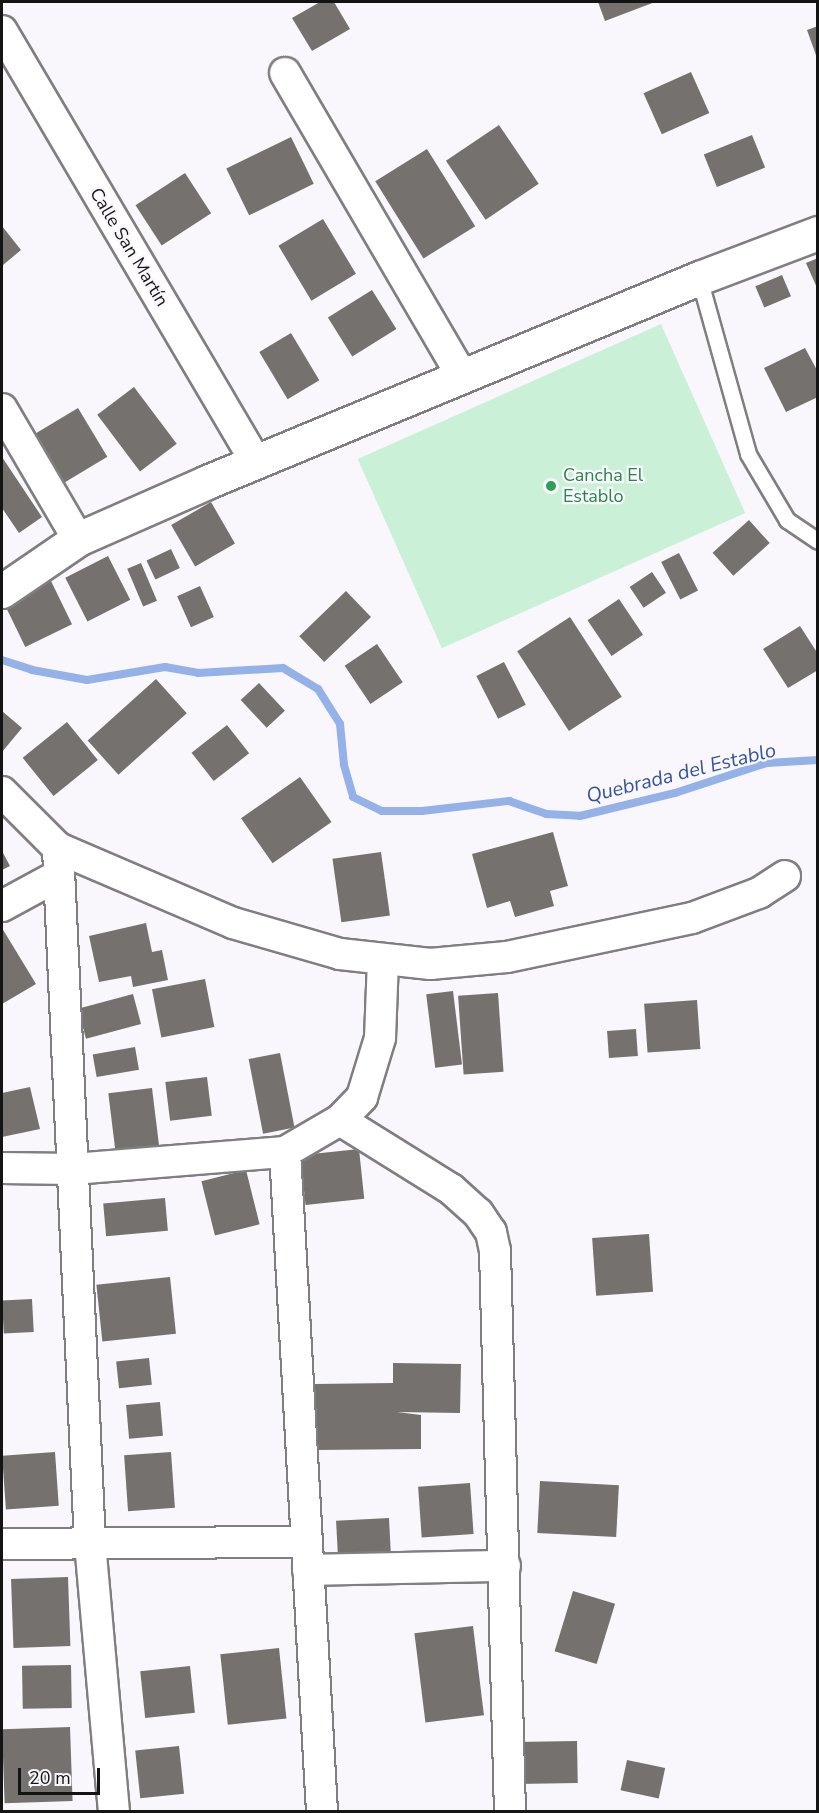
<!DOCTYPE html>
<html>
<head>
<meta charset="utf-8">
<style>
	body { margin:0 }
	#map { position:relative; width:819px; height:1813px; overflow:hidden; background:#faf7fc; font-family:"Nunito Sans",sans-serif }
	div>[style] { position:absolute }
	[style*='--x'] { left:calc(var(--x)*1px); top:calc(var(--y)*1px); width:calc(var(--w)*1px); rotate:calc(var(--a)*1deg) }
	.green>* { inset:0; background:#caf0d8; transform-origin:0 0 }
	.stream>* { height:8px; margin:-4px; padding:0 4px; transform-origin:4px; border-radius:4px; background:#94b2e8 }
	.building>* { inset:0; background:#75716e; transform-origin:0 0 }
	.roads { filter:drop-shadow(2px 0 #817e82) drop-shadow(-2px 0 #817e82) drop-shadow(0 2px #817e82) drop-shadow(0 -2px #817e82) }
	.lane>* { height:15px; margin:-7.5px; padding:0 7.5px; transform-origin:7.5px; border-radius:7.5px; background:#fff }
	.street>* { height:30px; margin:-15px; padding:0 15px; transform-origin:15px; border-radius:15px; background:#fff }
	.secondary>* { height:33px; margin:-16.5px; padding:0 16.5px; transform-origin:16.5px; border-radius:16.5px; background:#fff }
	.dots>* { width:16px; height:16px; translate:-50% -50%; box-sizing:border-box; border:3px solid #faf7fc; border-radius:50% }
	span { translate:-50% -50%; white-space:nowrap; text-align:center; line-height:1.15; -webkit-text-stroke:4.5px #faf7fc; paint-order:stroke }
	.street-label { font-size:18px; color:#151415 }
	.leisure-label { font-size:18px; color:#27864d }
	.left { translate:0 -50%; text-align:left }
	.water-label { font-size:20px; color:#335597; font-style:italic }
	.frame { position:absolute; inset:0; border:3px solid #151415; pointer-events:none }
	.scale { position:absolute; left:18px; top:1768px; width:82px; height:27px; box-sizing:border-box; border:3px solid #151415; border-top:0; padding-left:8px; font-size:18px; line-height:21px; white-space:nowrap; color:#151415; -webkit-text-stroke:4px #faf7fc; paint-order:stroke }
</style>
</head>
<body>
<div id="map">
	<div class="green">
		<div style="left:661px;top:324px;width:207px;height:332px;rotate:66deg"></div>
	</div>
	<div class="stream">
		<div style="--x:2;--y:660;--w:32;--a:18"></div>
		<div style="--x:32;--y:670;--w:56;--a:10.3"></div>
		<div style="--x:87;--y:680;--w:79;--a:-9.5"></div>
		<div style="--x:165;--y:667;--w:34;--a:10"></div>
		<div style="--x:198;--y:673;--w:85;--a:-3.4"></div>
		<div style="--x:283;--y:668;--w:41;--a:31"></div>
		<div style="--x:318;--y:689;--w:41;--a:57.8"></div>
		<div style="--x:340;--y:724;--w:41;--a:84.4"></div>
		<div style="--x:344;--y:765;--w:33;--a:74"></div>
		<div style="--x:353;--y:797;--w:32;--a:26"></div>
		<div style="--x:382;--y:811;--w:40;--a:0"></div>
		<div style="--x:422;--y:811;--w:88;--a:-6.6"></div>
		<div style="--x:509;--y:801;--w:39;--a:19"></div>
		<div style="--x:546;--y:814;--w:34;--a:3"></div>
		<div style="--x:580;--y:816;--w:98;--a:-13.6"></div>
		<div style="--x:675;--y:793;--w:97;--a:-18.1"></div>
		<div style="--x:767;--y:763;--w:51;--a:-3.4"></div>
	</div>
	<div class="building">
		<div style="clip-path:polygon(320px 2px,334px 2px,350px 29px,312px 51px,292px 18px)"></div>
		<div style="clip-path:polygon(598px 2px,655px 2px,605px 21px)"></div>
		<div style="clip-path:polygon(818px 26px,818px 58px,817px 58px,807px 30px)"></div>
		<div style="left:691px;top:72px;width:45px;height:52px;rotate:66deg"></div>
		<div style="left:499px;top:125px;width:71px;height:64px;rotate:56deg"></div>
		<div style="left:752px;top:135px;width:35px;height:52px;rotate:68deg"></div>
		<div style="left:291px;top:137px;width:52px;height:72px;rotate:64deg"></div>
		<div style="left:427px;top:149px;width:91px;height:61px;rotate:58deg"></div>
		<div style="left:185px;top:173px;width:48px;height:59px;rotate:57deg"></div>
		<div style="left:323px;top:219px;width:64px;height:52px;rotate:59deg"></div>
		<div style="clip-path:polygon(2px 226px,21px 250px,3px 265px,2px 263px)"></div>
		<div style="clip-path:polygon(818px 258px,818px 290px,806px 263px)"></div>
		<div style="left:782px;top:275px;width:23px;height:29px;rotate:67deg"></div>
		<div style="left:372px;top:290px;width:46px;height:52px;rotate:58deg"></div>
		<div style="left:291px;top:333px;width:55px;height:37px;rotate:59deg"></div>
		<div style="clip-path:polygon(805px 348px,818px 372px,818px 397px,786px 412px,764px 368px)"></div>
		<div style="left:134px;top:387px;width:71px;height:46px;rotate:53deg"></div>
		<div style="left:78px;top:408px;width:57px;height:50px;rotate:59deg"></div>
		<div style="clip-path:polygon(2px 457px,42px 517px,19px 533px,2px 508px)"></div>
		<div style="left:211px;top:502px;width:48px;height:46px;rotate:60deg"></div>
		<div style="left:749px;top:520px;width:31px;height:49px;rotate:48deg"></div>
		<div style="left:171px;top:549px;width:21px;height:27px;rotate:65deg"></div>
		<div style="left:679px;top:553px;width:42px;height:20px;rotate:63deg"></div>
		<div style="left:108px;top:556px;width:49px;height:48px;rotate:63deg"></div>
		<div style="left:141px;top:563px;width:41px;height:15px;rotate:67deg"></div>
		<div style="left:652px;top:572px;width:25px;height:27px;rotate:56deg"></div>
		<div style="left:51px;top:581px;width:48px;height:52px;rotate:64deg"></div>
		<div style="left:200px;top:586px;width:34px;height:25px;rotate:66deg"></div>
		<div style="left:346px;top:591px;width:36px;height:65px;rotate:46deg"></div>
		<div style="left:619px;top:599px;width:43px;height:38px;rotate:56deg"></div>
		<div style="left:570px;top:617px;width:95px;height:63px;rotate:57deg"></div>
		<div style="clip-path:polygon(800px 626px,818px 654px,818px 670px,788px 688px,763px 649px)"></div>
		<div style="left:377px;top:644px;width:46px;height:39px;rotate:56deg"></div>
		<div style="left:504px;top:662px;width:48px;height:31px;rotate:63deg"></div>
		<div style="left:156px;top:679px;width:46px;height:92px;rotate:48deg"></div>
		<div style="left:259px;top:683px;width:38px;height:25px;rotate:47deg"></div>
		<div style="clip-path:polygon(2px 711px,22px 728px,2px 752px)"></div>
		<div style="left:67px;top:722px;width:49px;height:57px;rotate:51deg"></div>
		<div style="left:227px;top:725px;width:36px;height:45px;rotate:52deg"></div>
		<div style="left:300px;top:777px;width:55px;height:72px;rotate:55deg"></div>
		<div style="clip-path:polygon(553px 832px,568px 886px,550px 891px,554px 906px,515px 917px,510px 901px,487px 908px,472px 854px)"></div>
		<div style="clip-path:polygon(2px 851px,10px 866px,2px 870px)"></div>
		<div style="left:381px;top:852px;width:64px;height:49px;rotate:82deg"></div>
		<div style="clip-path:polygon(146px 923px,152px 952px,162px 950px,168px 980px,133px 987px,131px 976px,99px 982px,89px 936px)"></div>
		<div style="clip-path:polygon(2px 928px,36px 984px,2px 1004px)"></div>
		<div style="left:205px;top:979px;width:49px;height:54px;rotate:79deg"></div>
		<div style="left:453px;top:991px;width:74px;height:27px;rotate:83deg"></div>
		<div style="left:498px;top:993px;width:79px;height:40px;rotate:86deg"></div>
		<div style="left:133px;top:994px;width:31px;height:57px;rotate:75deg"></div>
		<div style="left:697px;top:1000px;width:49px;height:53px;rotate:86deg"></div>
		<div style="left:636px;top:1029px;width:27px;height:29px;rotate:86deg"></div>
		<div style="left:135px;top:1047px;width:23px;height:43px;rotate:80deg"></div>
		<div style="left:280px;top:1053px;width:76px;height:32px;rotate:79deg"></div>
		<div style="left:207px;top:1077px;width:39px;height:42px;rotate:83deg"></div>
		<div style="clip-path:polygon(30px 1087px,40px 1129px,2px 1137px,2px 1093px)"></div>
		<div style="left:152px;top:1088px;width:64px;height:44px;rotate:83deg"></div>
		<div style="left:359px;top:1149px;width:50px;height:59px;rotate:84deg"></div>
		<div style="left:246px;top:1170px;width:56px;height:46px;rotate:76deg"></div>
		<div style="left:165px;top:1198px;width:33px;height:62px;rotate:85deg"></div>
		<div style="left:649px;top:1234px;width:58px;height:57px;rotate:86deg"></div>
		<div style="left:170px;top:1277px;width:57px;height:74px;rotate:84deg"></div>
		<div style="left:32px;top:1299px;width:33px;height:30px;rotate:87deg"></div>
		<div style="left:149px;top:1358px;width:27px;height:33px;rotate:84deg"></div>
		<div style="clip-path:polygon(393px 1363px,461px 1364px,460px 1413px,397px 1412px,421px 1415px,421px 1449px,315px 1450px,315px 1384px,393px 1383px)"></div>
		<div style="left:160px;top:1402px;width:34px;height:34px;rotate:85deg"></div>
		<div style="left:55px;top:1452px;width:54px;height:53px;rotate:86deg"></div>
		<div style="left:171px;top:1452px;width:56px;height:47px;rotate:86deg"></div>
		<div style="left:540px;top:1481px;width:79px;height:52px;rotate:3deg"></div>
		<div style="left:470px;top:1483px;width:51px;height:52px;rotate:86deg"></div>
		<div style="left:389px;top:1518px;width:36px;height:53px;rotate:87deg"></div>
		<div style="left:68px;top:1577px;width:69px;height:57px;rotate:88deg"></div>
		<div style="left:573px;top:1591px;width:44px;height:63px;rotate:17deg"></div>
		<div style="left:473px;top:1626px;width:90px;height:59px;rotate:83deg"></div>
		<div style="left:279px;top:1648px;width:71px;height:59px;rotate:84deg"></div>
		<div style="left:71px;top:1665px;width:43px;height:49px;rotate:89deg"></div>
		<div style="left:190px;top:1666px;width:47px;height:50px;rotate:84deg"></div>
		<div style="left:70px;top:1727px;width:74px;height:68px;rotate:88deg"></div>
		<div style="left:577px;top:1741px;width:42px;height:61px;rotate:89deg"></div>
		<div style="left:179px;top:1746px;width:48px;height:44px;rotate:84deg"></div>
		<div style="left:627px;top:1760px;width:39px;height:31px;rotate:12deg"></div>
	</div>
	<div class="roads">
		<div class="lane">
			<div style="--x:699;--y:278;--w:183;--a:74.4"></div>
			<div style="--x:748;--y:454;--w:77;--a:59.4"></div>
			<div style="--x:787;--y:520;--w:37;--a:34"></div>
		</div>
		<div class="street">
			<div style="--x:2;--y:31;--w:500;--a:59.49"></div>
			<div style="--x:285;--y:73;--w:351;--a:59.7"></div>
			<div style="--x:2;--y:409;--w:151;--a:59.7"></div>
			<div style="--x:2;--y:792;--w:79;--a:45"></div>
			<div style="--x:2;--y:906;--w:65;--a:-28.5"></div>
			<div style="--x:340;--y:1120;--w:131;--a:31.9"></div>
			<div style="--x:451;--y:1189;--w:36;--a:42"></div>
			<div style="--x:478;--y:1213;--w:23;--a:56"></div>
			<div style="--x:491;--y:1232;--w:19;--a:78"></div>
			<div style="--x:495;--y:1251;--w:561;--a:88.47"></div>
			<div style="--x:285;--y:1152;--w:64;--a:-30.2"></div>
			<div style="--x:340;--y:1120;--w:32;--a:-46"></div>
			<div style="--x:362;--y:1097;--w:62;--a:-73"></div>
			<div style="--x:380;--y:1038;--w:79;--a:-87.8"></div>
			<div style="--x:2;--y:1168;--w:71;--a:0.8"></div>
			<div style="--x:73;--y:1169;--w:213;--a:-4.6"></div>
			<div style="--x:285;--y:1152;--w:661;--a:86.79"></div>
			<div style="--x:2;--y:1544;--w:305;--a:-0.4"></div>
			<div style="--x:308;--y:1570;--w:197;--a:-1.2"></div>
			<div style="--x:114;--y:1812;--w:270;--a:-95.1"></div>
			<div style="--x:90;--y:1543;--w:696;--a:-92.64"></div>
			<div style="--x:58;--y:848;--w:190;--a:23.2"></div>
			<div style="--x:233;--y:923;--w:111;--a:16.2"></div>
			<div style="--x:340;--y:954;--w:91;--a:6.3"></div>
			<div style="--x:430;--y:964;--w:77;--a:-5.2"></div>
			<div style="--x:507;--y:957;--w:189;--a:-11.9"></div>
			<div style="--x:692;--y:918;--w:72;--a:-20.5"></div>
			<div style="--x:759;--y:893;--w:31;--a:-33"></div>
		</div>
		<div class="secondary">
			<div style="--x:2;--y:591;--w:92;--a:-34.4"></div>
			<div style="--x:78;--y:539;--w:141;--a:-23.8"></div>
			<div style="--x:207;--y:482;--w:533;--a:-22.52"></div>
			<div style="--x:699;--y:278;--w:127;--a:-20.7"></div>
		</div>
	</div>
	<div class="dots">
		<div style="left:551px;top:486px;background:#2e9e5b"></div>
	</div>
	<div class="street-label">
		<span style="left:129px;top:247px;rotate:59deg">Calle San Martín</span>
	</div>
	<div class="leisure-label">
		<span class="left" style="left:563px;top:486px">Cancha El<br>Establo</span>
	</div>
	<div class="water-label">
		<span style="left:681px;top:773px;rotate:-14deg">Quebrada del Establo</span>
	</div>
	<div class="frame"></div>
	<div class="scale">20 m</div>
</div>
</body>
</html>
